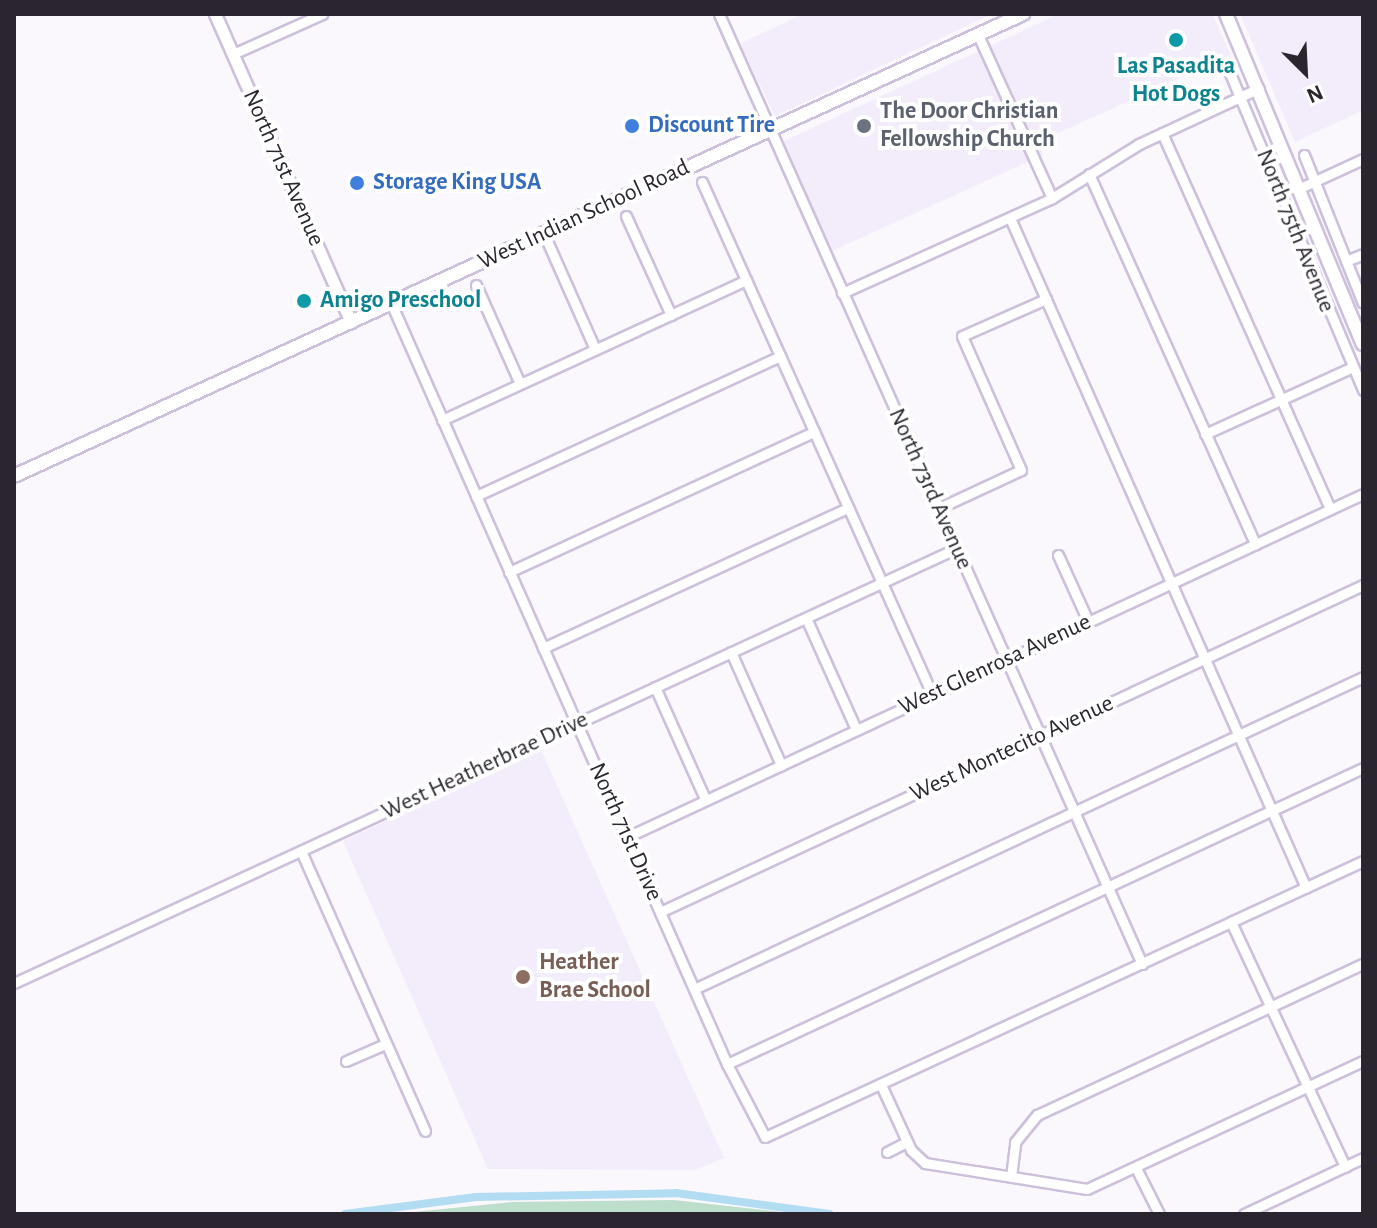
<!DOCTYPE html>
<html>
<head>
<meta charset="utf-8">
<style>
	body { margin:0 }
	#map { position:relative; width:1377px; height:1228px; overflow:hidden; background:#faf7fd; font-family:"Alegreya Sans",sans-serif }
	div>[style] { position:absolute }
	[style*='--x'] { left:calc(var(--x)*1px); top:calc(var(--y)*1px); width:calc(var(--w)*1px); rotate:calc(var(--a)*1deg) }
	.built>* { inset:0; background:#f3ecfa }
	.green>* { inset:0; background:#bcdeca }
	.canal>* { height:8px; margin:-4px; padding:0 4px; transform-origin:4px; border-radius:4px; background:#b2dcf1 }
	.roads { filter:drop-shadow(2px 0 #cdc0db) drop-shadow(-2px 0 #cdc0db) drop-shadow(0 2px #cdc0db) drop-shadow(0 -2px #cdc0db) }
	.minor>* { height:9px; margin:-4.5px; padding:0 4.5px; transform-origin:4.5px; border-radius:4.5px; background:#fff }
	.tertiary>* { height:11px; margin:-5.5px; padding:0 5.5px; transform-origin:5.5px; border-radius:5.5px; background:#fff }
	.secondary>* { height:12px; margin:-6px; padding:0 6px; transform-origin:6px; border-radius:6px; background:#fff }
	.dots>* { width:22px; height:22px; translate:-50% -50%; box-sizing:border-box; border:4px solid #fff; border-radius:50% }
	span { translate:-50% -50%; white-space:nowrap; text-align:center; line-height:1.15; -webkit-text-stroke:8px #fff; paint-order:stroke }
	.culture-label { font-size:24px; color:#0d838f; font-weight:700 }
	.left { translate:0 -50%; text-align:left }
	.worship-label { font-size:24px; color:#5b616d; font-weight:700 }
	.shop-label { font-size:24px; color:#366cbe; font-weight:700 }
	.street-label { font-size:24px; color:#2a252f }
	.education-label { font-size:24px; color:#785e54; font-weight:700 }
	.frame { position:absolute; inset:0; border:16px solid #2a252f; pointer-events:none }
	.north { position:absolute; left:1265px; top:32px; width:80px; height:80px; -webkit-text-stroke:6px #fff; paint-order:stroke; rotate:156deg; font-size:22px; font-weight:700; line-height:32px; text-align:center; color:#2a252f }
	.north::after { content:''; display:block; margin:auto; width:28px; height:36px; background:#2a252f; clip-path:polygon(50% 0,100% 100%,50% 72%,0 100%) }
</style>
</head>
<body>
<div id="map">
	<div class="built">
		<div style="clip-path:polygon(803px 14px,992px 14px,775px 116px,740px 44px)"></div>
		<div style="clip-path:polygon(1059px 14px,1212px 14px,1231px 55px,1038px 142px,1043px 155px,821px 256px,771px 147px)"></div>
		<div style="clip-path:polygon(1240px 14px,1363px 14px,1363px 110px,1295px 142px)"></div>
		<div style="clip-path:polygon(541px 750px,724px 1158px,695px 1170px,488px 1169px,343px 841px)"></div>
	</div>
	<div class="green">
		<div style="clip-path:polygon(674px 1200px,799px 1214px,394px 1214px,512px 1202px)"></div>
	</div>
	<div class="canal">
		<div style="--x:345;--y:1214;--w:132;--a:-7.4"></div>
		<div style="--x:476;--y:1197;--w:200;--a:-1.1"></div>
		<div style="--x:676;--y:1193;--w:155;--a:7.8"></div>
	</div>
	<div class="roads">
		<div class="minor">
			<div style="--x:719;--y:14;--w:1040;--a:66"></div>
			<div style="--x:978;--y:35;--w:179;--a:65.6"></div>
			<div style="--x:233;--y:54;--w:98;--a:-24.2"></div>
			<div style="--x:1229;--y:71;--w:346;--a:67.2"></div>
			<div style="--x:1162;--y:133;--w:412;--a:65.9"></div>
			<div style="--x:1304;--y:155;--w:159;--a:68.3"></div>
			<div style="--x:1089;--y:174;--w:406;--a:65.8"></div>
			<div style="--x:702;--y:182;--w:561;--a:65.81"></div>
			<div style="--x:1300;--y:188;--w:69;--a:-24.7"></div>
			<div style="--x:626;--y:216;--w:109;--a:65.6"></div>
			<div style="--x:1010;--y:218;--w:732;--a:66.16"></div>
			<div style="--x:544;--y:234;--w:126;--a:66.1"></div>
			<div style="--x:1346;--y:261;--w:18;--a:-22"></div>
			<div style="--x:476;--y:285;--w:108;--a:66"></div>
			<div style="--x:842;--y:293;--w:230;--a:-24.3"></div>
			<div style="--x:1052;--y:198;--w:102;--a:-31.8"></div>
			<div style="--x:1139;--y:144;--w:132;--a:-25"></div>
			<div style="--x:391;--y:303;--w:832;--a:66.18"></div>
			<div style="--x:727;--y:1064;--w:82;--a:62.5"></div>
			<div style="--x:765;--y:1137;--w:659;--a:-24.78"></div>
			<div style="--x:442;--y:420;--w:335;--a:-24.7"></div>
			<div style="--x:1205;--y:434;--w:162;--a:-24.4"></div>
			<div style="--x:476;--y:496;--w:335;--a:-24.7"></div>
			<div style="--x:939;--y:508;--w:90;--a:-24.9"></div>
			<div style="--x:1021;--y:470;--w:146;--a:-113.8"></div>
			<div style="--x:962;--y:336;--w:92;--a:-23.8"></div>
			<div style="--x:1058;--y:555;--w:72;--a:65.6"></div>
			<div style="--x:509;--y:572;--w:336;--a:-24.7"></div>
			<div style="--x:806;--y:618;--w:122;--a:65.8"></div>
			<div style="--x:543;--y:648;--w:336;--a:-24.7"></div>
			<div style="--x:731;--y:652;--w:124;--a:66.1"></div>
			<div style="--x:655;--y:687;--w:123;--a:65.9"></div>
			<div style="--x:627;--y:837;--w:812;--a:-24.99"></div>
			<div style="--x:301;--y:851;--w:306;--a:66.1"></div>
			<div style="--x:660;--y:912;--w:775;--a:-24.95"></div>
			<div style="--x:1231;--y:922;--w:270;--a:65"></div>
			<div style="--x:14;--y:983;--w:1038;--a:-24.76"></div>
			<div style="--x:694;--y:989;--w:738;--a:-25"></div>
			<div style="--x:346;--y:1061;--w:43;--a:-23.6"></div>
			<div style="--x:727;--y:1064;--w:702;--a:-24.96"></div>
			<div style="--x:881;--y:1085;--w:72;--a:65.2"></div>
			<div style="--x:911;--y:1150;--w:19;--a:43"></div>
			<div style="--x:925;--y:1163;--w:164;--a:9.1"></div>
			<div style="--x:1087;--y:1189;--w:304;--a:-24.9"></div>
			<div style="--x:887;--y:1152;--w:22;--a:-27"></div>
			<div style="--x:1136;--y:1168;--w:51;--a:63.4"></div>
			<div style="--x:1011;--y:1177;--w:35;--a:-83"></div>
			<div style="--x:1015;--y:1142;--w:35;--a:-51"></div>
			<div style="--x:1037;--y:1115;--w:359;--a:-24.9"></div>
			<div style="--x:1244;--y:1214;--w:132;--a:-25.2"></div>
		</div>
		<div class="tertiary">
			<div style="--x:215;--y:14;--w:337;--a:66.2"></div>
		</div>
		<div class="secondary">
			<div style="--x:1226;--y:14;--w:357;--a:67.5"></div>
			<div style="--x:14;--y:476;--w:1110;--a:-24.6"></div>
		</div>
	</div>
	<div class="dots">
		<div style="left:1176px;top:40px;background:#0f9aa8"></div>
		<div style="left:632px;top:126px;background:#3f7fe0"></div>
		<div style="left:864px;top:126px;background:#6b7280"></div>
		<div style="left:357px;top:183px;background:#3f7fe0"></div>
		<div style="left:304px;top:301px;background:#0f9aa8"></div>
		<div style="left:523px;top:977px;background:#8d6e63"></div>
	</div>
	<div class="culture-label">
		<span style="left:1176px;top:81px">Las Pasadita<br>Hot Dogs</span>
		<span class="left" style="left:320px;top:301px">Amigo Preschool</span>
	</div>
	<div class="worship-label">
		<span class="left" style="left:880px;top:126px">The Door Christian<br>Fellowship Church</span>
	</div>
	<div class="shop-label">
		<span class="left" style="left:648px;top:126px">Discount Tire</span>
		<span class="left" style="left:373px;top:183px">Storage King USA</span>
	</div>
	<div class="street-label">
		<span style="left:283px;top:168px;rotate:66deg">North 71st Avenue</span>
		<span style="left:584px;top:215px;rotate:-25deg">West Indian School Road</span>
		<span style="left:1295px;top:231px;rotate:68deg">North 75th Avenue</span>
		<span style="left:930px;top:489px;rotate:66deg">North 73rd Avenue</span>
		<span style="left:995px;top:665px;rotate:-25deg">West Glenrosa Avenue</span>
		<span style="left:1012px;top:749px;rotate:-25deg">West Montecito Avenue</span>
		<span style="left:485px;top:766px;rotate:-25deg">West Heatherbrae Drive</span>
		<span style="left:625px;top:832px;rotate:66deg">North 71st Drive</span>
	</div>
	<div class="education-label">
		<span class="left" style="left:539px;top:977px">Heather<br>Brae School</span>
	</div>
	<div class="frame"></div>
	<div class="north">N</div>
</div>
</body>
</html>
